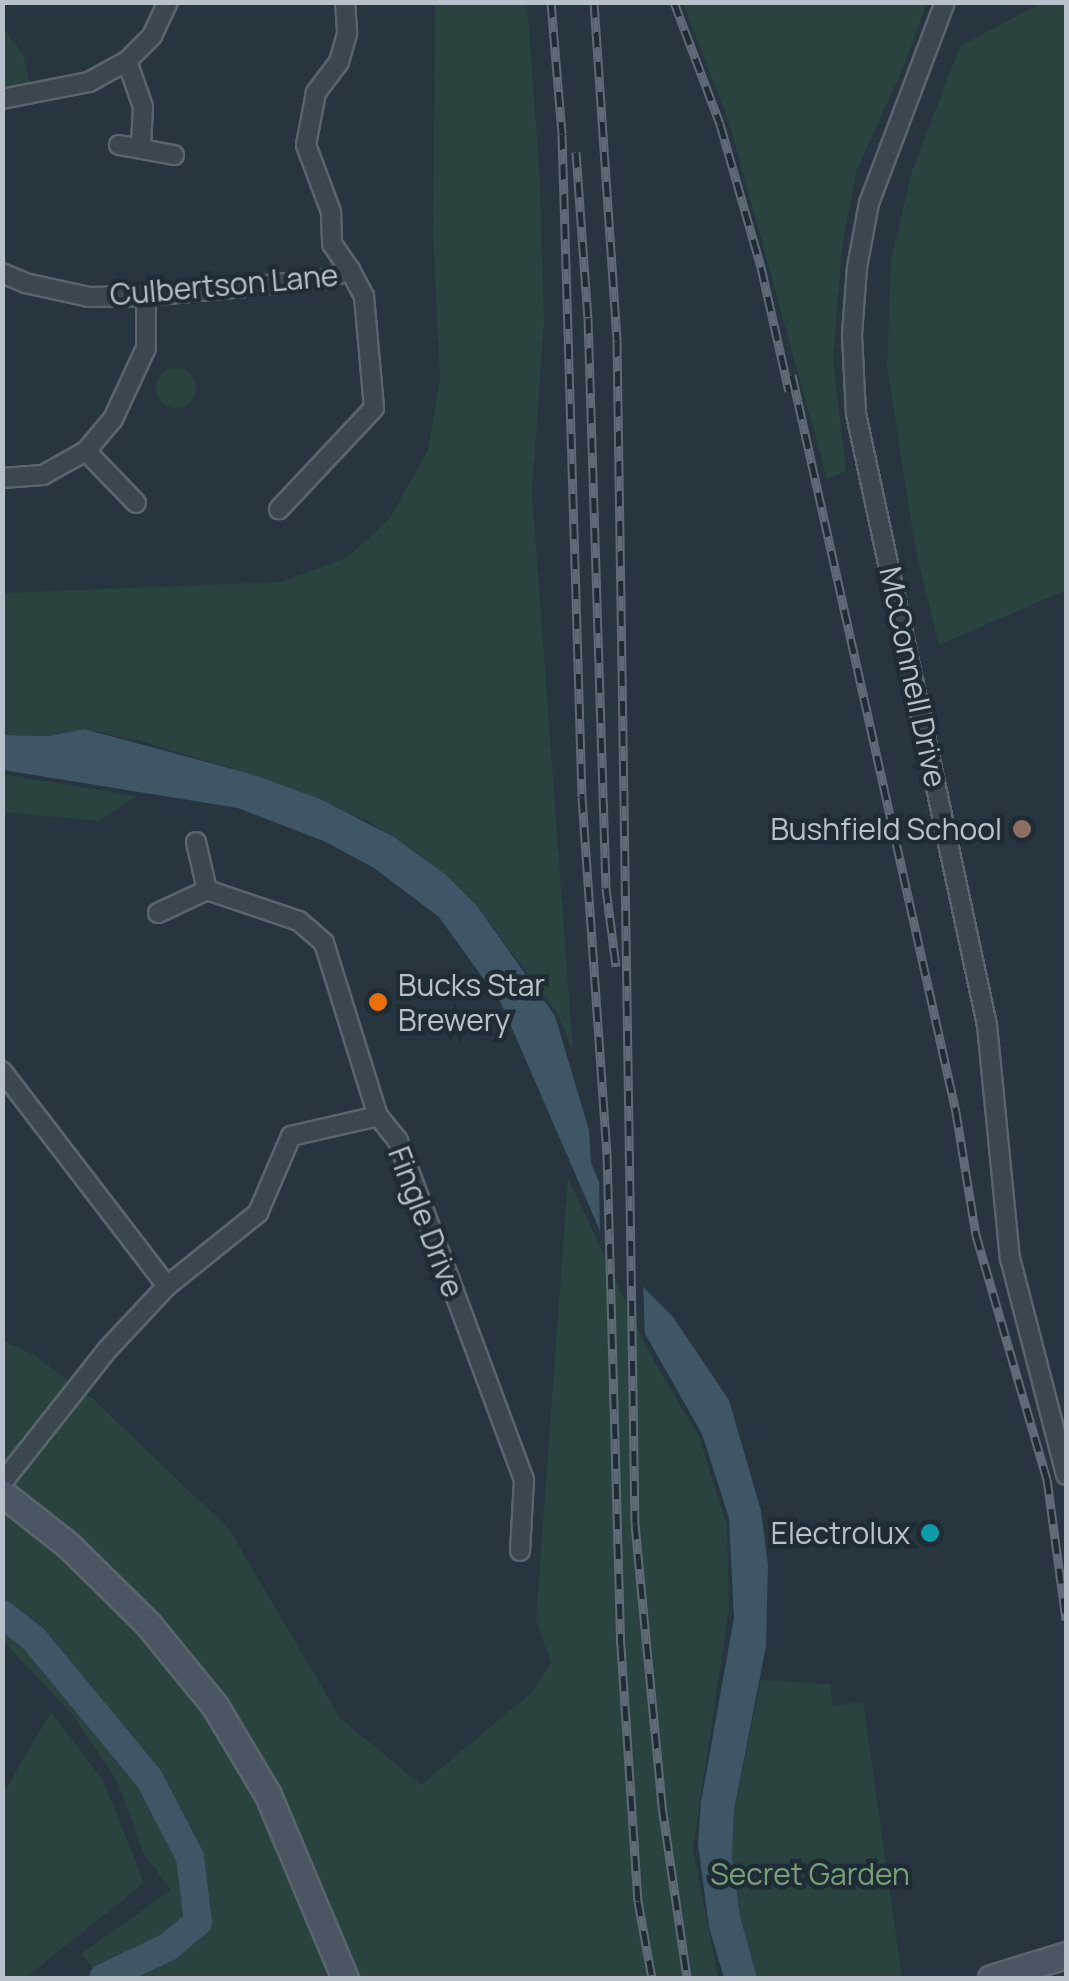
<!DOCTYPE html>
<html>
<head>
<meta charset="utf-8">
<style>
	body { margin:0 }
	#map { position:relative; width:1069px; height:1981px; overflow:hidden; background:#27353f; font-family:Manrope,sans-serif }
	div>[style] { position:absolute }
	[style*='--x'] { left:calc(var(--x)*1px); top:calc(var(--y)*1px); width:calc(var(--w)*1px); rotate:calc(var(--a)*1deg) }
	.green>* { inset:0; background:#2a4240 }
	.round { border-radius:50% }
	.water>* { inset:0; background:#3f5667 }
	.pier>* { inset:0; background:#27353f }
	.river>* { height:28px; margin:-14px; padding:0 14px; transform-origin:14px; border-radius:14px; background:#3f5667 }
	.roads { filter:drop-shadow(2px 0 #59646c) drop-shadow(-2px 0 #59646c) drop-shadow(0 2px #59646c) drop-shadow(0 -2px #59646c) }
	.street>* { height:18px; margin:-9px; padding:0 9px; transform-origin:9px; border-radius:9px; background:#3b474f }
	.secondary>* { height:25px; margin:-12.5px; padding:0 12.5px; transform-origin:12.5px; border-radius:12.5px; background:#4a5662 }
	.rail>* { height:9px; margin-top:-4.5px; transform-origin:0; background:repeating-linear-gradient(90deg,#202c34 0 15px,#5e6b76 0 30px); box-sizing:border-box; border-block:2px solid #5e6b76 }
	.dots>* { width:28px; height:28px; translate:-50% -50%; box-sizing:border-box; border:5px solid #202c34; border-radius:50% }
	span { translate:-50% -50%; white-space:nowrap; text-align:center; line-height:1.15; -webkit-text-stroke:9px #202c34; paint-order:stroke }
	.street-label { font-size:30px; color:#b8c1c9 }
	.poi-label { font-size:30px; color:#b8c1c9 }
	.right { translate:-100% -50%; text-align:right }
	.left { translate:0 -50%; text-align:left }
	.park-label { font-size:30px; color:#789e7a }
	.frame { position:absolute; inset:0; border:5px solid #b8c1c9; pointer-events:none }
</style>
</head>
<body>
<div id="map">
	<div class="green">
		<div style="clip-path:polygon(435px 3px,527px 3px,540px 181px,544px 322px,532px 493px,573px 1052px,557px 1013px,477px 906px,418px 853px,368px 821px,251px 774px,140px 741px,84px 729px,50px 736px,3px 735px,3px 593px,281px 582px,348px 557px,390px 518px,428px 450px,440px 378px,433px 236px)"></div>
		<div style="clip-path:polygon(683px 3px,927px 3px,901px 73px,857px 169px,842px 246px,833px 359px,846px 471px,827px 479px,729px 122px)"></div>
		<div style="clip-path:polygon(1041px 3px,1066px 3px,1066px 590px,939px 645px,915px 547px,887px 366px,891px 260px,912px 171px,960px 46px)"></div>
		<div style="clip-path:polygon(2px 27px,23px 54px,30px 83px,3px 89px)"></div>
		<div class="round" style="left:156px;top:368px;width:40px;height:40px"></div>
		<div style="clip-path:polygon(3px 774px,8px 775px,137px 796px,99px 821px,3px 812px)"></div>
		<div style="clip-path:polygon(568px 1178px,650px 1354px,699px 1437px,727px 1525px,729px 1609px,693px 1849px,718px 1978px,100px 1978px,81px 1954px,171px 1890px,144px 1854px,116px 1779px,72px 1714px,3px 1641px,2px 1340px,34px 1355px,94px 1400px,229px 1529px,340px 1718px,421px 1785px,531px 1693px,551px 1663px,536px 1620px)"></div>
		<div style="clip-path:polygon(761px 1680px,830px 1684px,833px 1706px,863px 1702px,902px 1978px,757px 1978px,740px 1916px,732px 1858px,734px 1810px)"></div>
		<div style="clip-path:polygon(51px 1712px,103px 1780px,144px 1883px,25px 1978px,3px 1978px,3px 1794px)"></div>
	</div>
	<div class="water">
		<div style="clip-path:polygon(84px 729px,251px 774px,320px 799px,394px 837px,445px 874px,477px 906px,555px 1016px,589px 1130px,591px 1163px,644px 1288px,673px 1317px,729px 1400px,761px 1511px,768px 1565px,766px 1646px,734px 1810px,732px 1858px,740px 1916px,757px 1978px,724px 1978px,709px 1927px,698px 1844px,701px 1802px,734px 1618px,729px 1518px,702px 1434px,643px 1330px,501px 1003px,439px 917px,374px 868px,326px 842px,238px 808px,3px 770px,3px 735px,50px 736px)"></div>
	</div>
	<div class="pier">
		<div style="clip-path:polygon(599px 1171px,643px 1274px,645px 1343px,600px 1246px)"></div>
	</div>
	<div class="river">
		<div style="--x:2;--y:1614;--w:39;--a:38"></div>
		<div style="--x:33;--y:1638;--w:182;--a:50.4"></div>
		<div style="--x:149;--y:1778;--w:89;--a:62.6"></div>
		<div style="--x:190;--y:1857;--w:65;--a:83"></div>
		<div style="--x:198;--y:1922;--w:39;--a:140"></div>
		<div style="--x:168;--y:1947;--w:72;--a:154.5"></div>
	</div>
	<div class="roads">
		<div class="street">
			<div style="--x:345;--y:2;--w:32;--a:86"></div>
			<div style="--x:347;--y:34;--w:29;--a:106"></div>
			<div style="--x:339;--y:62;--w:39;--a:127"></div>
			<div style="--x:316;--y:93;--w:53;--a:100.9"></div>
			<div style="--x:306;--y:145;--w:72;--a:69.5"></div>
			<div style="--x:331;--y:212;--w:32;--a:88"></div>
			<div style="--x:332;--y:244;--w:32;--a:55"></div>
			<div style="--x:945;--y:2;--w:215;--a:110.7"></div>
			<div style="--x:869;--y:203;--w:66;--a:100.5"></div>
			<div style="--x:857;--y:268;--w:67;--a:94.3"></div>
			<div style="--x:852;--y:335;--w:79;--a:87.1"></div>
			<div style="--x:856;--y:414;--w:625;--a:77.9"></div>
			<div style="--x:987;--y:1025;--w:234;--a:84.4"></div>
			<div style="--x:1010;--y:1258;--w:224;--a:75.5"></div>
			<div style="--x:127;--y:61;--w:49;--a:70.8"></div>
			<div style="--x:143;--y:107;--w:39;--a:93"></div>
			<div style="--x:2;--y:99;--w:89;--a:-11.1"></div>
			<div style="--x:89;--y:82;--w:43;--a:-28.9"></div>
			<div style="--x:127;--y:61;--w:35;--a:-45"></div>
			<div style="--x:152;--y:36;--w:38;--a:-65"></div>
			<div style="--x:119;--y:145;--w:56;--a:10.3"></div>
			<div style="--x:2;--y:273;--w:25;--a:23"></div>
			<div style="--x:25;--y:283;--w:66;--a:12.3"></div>
			<div style="--x:89;--y:297;--w:57;--a:-1"></div>
			<div style="--x:146;--y:296;--w:176;--a:-5.2"></div>
			<div style="--x:321;--y:280;--w:31;--a:-19"></div>
			<div style="--x:350;--y:270;--w:30;--a:62"></div>
			<div style="--x:364;--y:296;--w:112;--a:84.9"></div>
			<div style="--x:374;--y:408;--w:139;--a:133.2"></div>
			<div style="--x:86;--y:451;--w:72;--a:46.1"></div>
			<div style="--x:2;--y:478;--w:41;--a:-4.2"></div>
			<div style="--x:43;--y:475;--w:49;--a:-29.2"></div>
			<div style="--x:86;--y:451;--w:42;--a:-49.8"></div>
			<div style="--x:113;--y:419;--w:78;--a:-65.1"></div>
			<div style="--x:146;--y:348;--w:52;--a:-90"></div>
			<div style="--x:196;--y:842;--w:49;--a:77.1"></div>
			<div style="--x:158;--y:913;--w:54;--a:-25.1"></div>
			<div style="--x:207;--y:890;--w:97;--a:18.6"></div>
			<div style="--x:299;--y:921;--w:33;--a:41"></div>
			<div style="--x:324;--y:943;--w:181;--a:72.7"></div>
			<div style="--x:2;--y:1071;--w:271;--a:52.5"></div>
			<div style="--x:2;--y:1483;--w:171;--a:-51.7"></div>
			<div style="--x:108;--y:1349;--w:86;--a:-46.9"></div>
			<div style="--x:167;--y:1286;--w:117;--a:-38.7"></div>
			<div style="--x:258;--y:1213;--w:84;--a:-66.8"></div>
			<div style="--x:291;--y:1136;--w:89;--a:-12.9"></div>
			<div style="--x:378;--y:1116;--w:32;--a:51"></div>
			<div style="--x:398;--y:1141;--w:362;--a:69.6"></div>
			<div style="--x:524;--y:1480;--w:71;--a:93.2"></div>
		</div>
		<div class="secondary">
			<div style="--x:2;--y:1493;--w:85;--a:38.3"></div>
			<div style="--x:69;--y:1546;--w:111;--a:44.6"></div>
			<div style="--x:148;--y:1624;--w:106;--a:50.7"></div>
			<div style="--x:215;--y:1706;--w:104;--a:59.2"></div>
			<div style="--x:268;--y:1795;--w:199;--a:67.2"></div>
			<div style="--x:991;--y:1978;--w:78;--a:-17"></div>
		</div>
	</div>
	<div class="rail">
		<div style="--x:551;--y:2;--w:132;--a:85.2"></div>
		<div style="--x:562;--y:134;--w:663;--a:88.27"></div>
		<div style="--x:582;--y:797;--w:358;--a:86"></div>
		<div style="--x:607;--y:1154;--w:492;--a:88.4"></div>
		<div style="--x:621;--y:1646;--w:256;--a:86.2"></div>
		<div style="--x:638;--y:1901;--w:78;--a:79.7"></div>
		<div style="--x:594;--y:2;--w:340;--a:86.1"></div>
		<div style="--x:617;--y:341;--w:1183;--a:89.13"></div>
		<div style="--x:635;--y:1524;--w:283;--a:84.5"></div>
		<div style="--x:662;--y:1806;--w:174;--a:81.7"></div>
		<div style="--x:674;--y:2;--w:130;--a:69.3"></div>
		<div style="--x:720;--y:124;--w:149;--a:74"></div>
		<div style="--x:761;--y:267;--w:127;--a:77.3"></div>
		<div style="--x:576;--y:152;--w:166;--a:85.9"></div>
		<div style="--x:588;--y:318;--w:570;--a:88.19"></div>
		<div style="--x:606;--y:888;--w:79;--a:82.7"></div>
		<div style="--x:792;--y:375;--w:755;--a:77.45"></div>
		<div style="--x:956;--y:1112;--w:125;--a:80.8"></div>
		<div style="--x:976;--y:1235;--w:254;--a:73.8"></div>
		<div style="--x:1047;--y:1479;--w:142;--a:82.3"></div>
	</div>
	<div class="dots">
		<div style="left:1022px;top:829px;background:#8d6e63"></div>
		<div style="left:378px;top:1002px;background:#e8710a"></div>
		<div style="left:930px;top:1533px;background:#0f9aa8"></div>
	</div>
	<div class="street-label">
		<span style="left:224px;top:285px;rotate:-5deg">Culbertson Lane</span>
		<span style="left:913px;top:677px;rotate:78deg">McConnell Drive</span>
		<span style="left:426px;top:1222px;rotate:69deg">Fingle Drive</span>
	</div>
	<div class="poi-label">
		<span class="right" style="left:1002px;top:829px">Bushfield School</span>
		<span class="left" style="left:398px;top:1002px">Bucks Star<br>Brewery</span>
		<span class="right" style="left:910px;top:1533px">Electrolux</span>
	</div>
	<div class="park-label">
		<span style="left:810px;top:1874px">Secret Garden</span>
	</div>
	<div class="frame"></div>
</div>
</body>
</html>
